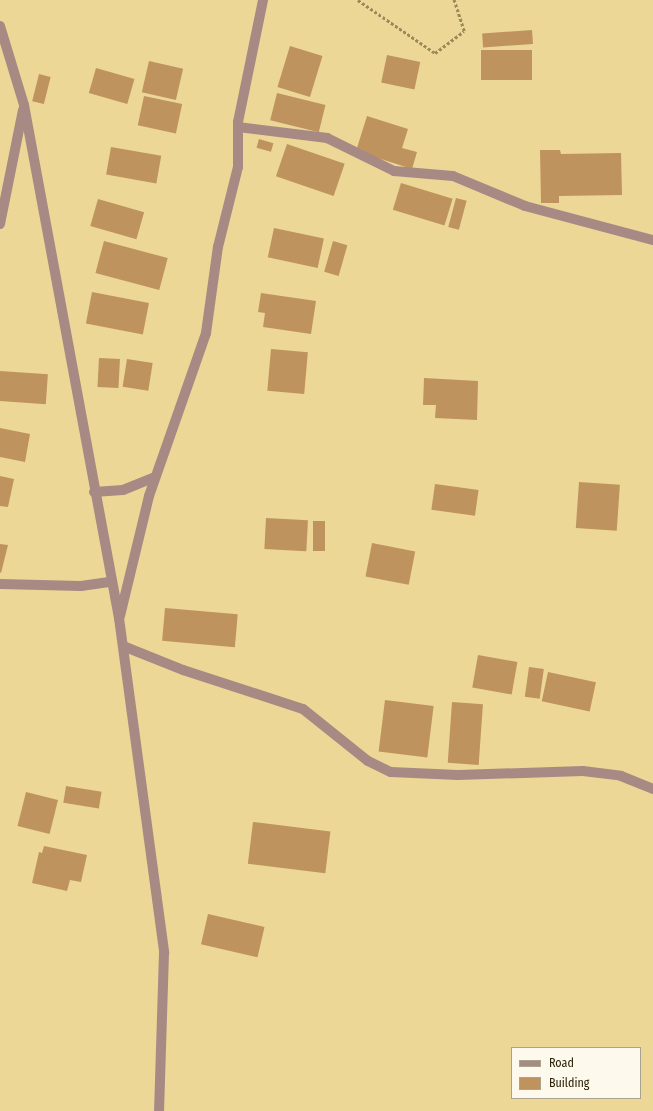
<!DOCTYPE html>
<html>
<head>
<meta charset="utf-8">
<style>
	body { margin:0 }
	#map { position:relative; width:653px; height:1111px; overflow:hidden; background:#edd796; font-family:"Fira Sans Condensed",sans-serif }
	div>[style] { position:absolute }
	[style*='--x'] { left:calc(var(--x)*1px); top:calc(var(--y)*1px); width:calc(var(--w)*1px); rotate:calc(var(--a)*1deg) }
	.building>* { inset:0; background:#be935e; transform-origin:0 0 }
	.path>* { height:2.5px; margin-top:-1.25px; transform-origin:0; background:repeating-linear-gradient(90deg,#9b8a59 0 3px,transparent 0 5px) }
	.minor>* { height:10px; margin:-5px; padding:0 5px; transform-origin:5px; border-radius:5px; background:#a88a84 }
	span { translate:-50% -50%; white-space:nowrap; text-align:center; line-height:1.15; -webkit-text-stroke:4px #fdf9ec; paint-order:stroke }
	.legend { position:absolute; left:511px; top:1047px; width:130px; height:52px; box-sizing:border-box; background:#fdf9ec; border:1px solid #a9a390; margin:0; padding:5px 7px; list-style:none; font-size:12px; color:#2a2106 }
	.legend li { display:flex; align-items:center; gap:8px; height:20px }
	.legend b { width:20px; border:1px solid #a9a390 }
</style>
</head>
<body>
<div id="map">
	<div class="building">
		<div style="left:532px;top:30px;width:14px;height:50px;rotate:86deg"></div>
		<div style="left:290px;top:46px;width:34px;height:43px;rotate:17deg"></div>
		<div style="left:532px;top:50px;width:30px;height:51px;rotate:90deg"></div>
		<div style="left:387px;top:55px;width:34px;height:28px;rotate:12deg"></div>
		<div style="left:149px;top:61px;width:35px;height:32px;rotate:13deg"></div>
		<div style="left:96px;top:68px;width:40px;height:26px;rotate:16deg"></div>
		<div style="left:39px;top:74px;width:12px;height:28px;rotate:14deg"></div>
		<div style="left:277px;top:93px;width:50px;height:28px;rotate:14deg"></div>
		<div style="left:144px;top:96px;width:39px;height:30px;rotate:12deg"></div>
		<div style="clip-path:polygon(367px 116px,408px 129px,402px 148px,417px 152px,412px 169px,356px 151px)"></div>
		<div style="left:259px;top:139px;width:15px;height:9px;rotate:16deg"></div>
		<div style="left:287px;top:144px;width:61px;height:34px;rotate:19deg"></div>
		<div style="left:111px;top:147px;width:51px;height:28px;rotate:10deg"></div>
		<div style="clip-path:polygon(540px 150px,560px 150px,561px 154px,621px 153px,622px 195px,559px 196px,559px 203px,541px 203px)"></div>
		<div style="left:401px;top:183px;width:54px;height:28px;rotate:17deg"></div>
		<div style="left:456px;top:198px;width:11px;height:30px;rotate:15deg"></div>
		<div style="left:98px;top:199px;width:48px;height:28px;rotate:16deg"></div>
		<div style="left:274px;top:228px;width:51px;height:30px;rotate:12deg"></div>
		<div style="left:104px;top:241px;width:66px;height:33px;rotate:15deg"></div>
		<div style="left:333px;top:241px;width:15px;height:32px;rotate:16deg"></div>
		<div style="left:92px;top:292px;width:58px;height:32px;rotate:11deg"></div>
		<div style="clip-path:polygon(261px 293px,316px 301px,311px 334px,263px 327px,265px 313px,258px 312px)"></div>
		<div style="left:271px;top:349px;width:37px;height:42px;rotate:5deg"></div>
		<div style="left:99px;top:358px;width:21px;height:29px;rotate:3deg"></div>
		<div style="left:127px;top:359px;width:26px;height:28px;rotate:9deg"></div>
		<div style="left:0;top:371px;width:48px;height:30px;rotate:4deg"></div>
		<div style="clip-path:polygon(424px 378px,478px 381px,477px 420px,435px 418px,436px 405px,423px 405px)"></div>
		<div style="clip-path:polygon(0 428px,30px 434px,25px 462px,0 457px)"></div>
		<div style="clip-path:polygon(0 476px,14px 479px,8px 507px,0 506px)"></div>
		<div style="left:579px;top:482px;width:41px;height:46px;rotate:4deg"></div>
		<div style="left:435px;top:484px;width:44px;height:26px;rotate:8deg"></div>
		<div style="left:266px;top:518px;width:42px;height:31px;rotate:3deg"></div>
		<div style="left:313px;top:521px;width:12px;height:30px"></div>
		<div style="left:372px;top:543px;width:44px;height:34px;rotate:11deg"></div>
		<div style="clip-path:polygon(0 544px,8px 545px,1px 573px,0 572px)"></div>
		<div style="left:165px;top:608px;width:73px;height:33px;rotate:5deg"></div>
		<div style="left:478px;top:655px;width:40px;height:33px;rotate:10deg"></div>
		<div style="left:529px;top:667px;width:15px;height:30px;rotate:8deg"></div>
		<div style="left:548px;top:672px;width:49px;height:30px;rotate:12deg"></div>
		<div style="left:385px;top:700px;width:49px;height:52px;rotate:7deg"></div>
		<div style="left:452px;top:702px;width:31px;height:61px;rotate:4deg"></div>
		<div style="left:66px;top:786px;width:36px;height:17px;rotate:9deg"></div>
		<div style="left:26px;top:792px;width:33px;height:35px;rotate:14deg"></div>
		<div style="left:253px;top:822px;width:78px;height:42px;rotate:7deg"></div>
		<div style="clip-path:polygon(44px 846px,87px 855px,81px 882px,70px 880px,67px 891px,32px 883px,39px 852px,42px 853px)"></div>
		<div style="left:208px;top:914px;width:58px;height:31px;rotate:13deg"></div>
	</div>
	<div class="path">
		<div style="--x:358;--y:0;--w:93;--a:34.5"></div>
		<div style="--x:435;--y:53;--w:36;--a:-37"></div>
		<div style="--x:464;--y:31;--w:33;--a:-108"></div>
	</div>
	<div class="minor">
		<div style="--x:0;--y:26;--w:83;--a:73.1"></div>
		<div style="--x:24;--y:105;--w:522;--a:79.51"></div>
		<div style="--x:119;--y:618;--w:338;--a:82.3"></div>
		<div style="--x:164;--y:953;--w:158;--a:91.8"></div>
		<div style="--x:238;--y:132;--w:5;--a:-90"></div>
		<div style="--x:238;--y:127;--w:90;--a:7"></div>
		<div style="--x:327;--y:138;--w:75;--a:26.2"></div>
		<div style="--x:394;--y:171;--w:59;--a:4.8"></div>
		<div style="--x:453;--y:176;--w:78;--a:22.6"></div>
		<div style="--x:525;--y:206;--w:132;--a:14.9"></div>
		<div style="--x:0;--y:224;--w:116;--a:-78.6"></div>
		<div style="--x:94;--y:492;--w:29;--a:-4"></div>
		<div style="--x:123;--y:490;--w:35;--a:-22"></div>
		<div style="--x:0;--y:584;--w:81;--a:1.4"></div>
		<div style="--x:81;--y:586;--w:30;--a:-8"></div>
		<div style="--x:120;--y:616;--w:123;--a:-76.4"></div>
		<div style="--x:149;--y:496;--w:173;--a:-70.7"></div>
		<div style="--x:206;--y:333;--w:87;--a:-82.1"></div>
		<div style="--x:218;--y:247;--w:82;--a:-76"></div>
		<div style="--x:238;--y:167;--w:45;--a:-90"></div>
		<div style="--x:238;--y:122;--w:125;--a:-78.4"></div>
		<div style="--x:123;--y:646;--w:65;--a:21.8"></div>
		<div style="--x:183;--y:670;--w:126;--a:18"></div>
		<div style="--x:303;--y:709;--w:83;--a:38.7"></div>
		<div style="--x:368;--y:761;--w:25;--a:26"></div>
		<div style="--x:391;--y:772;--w:67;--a:2.6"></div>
		<div style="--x:458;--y:775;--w:125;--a:-1.8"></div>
		<div style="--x:583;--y:771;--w:38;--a:7"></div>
		<div style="--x:621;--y:776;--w:35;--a:22"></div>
	</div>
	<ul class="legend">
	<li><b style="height:5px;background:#a88a84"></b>Road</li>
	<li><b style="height:11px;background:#be935e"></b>Building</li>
	</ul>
</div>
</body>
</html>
